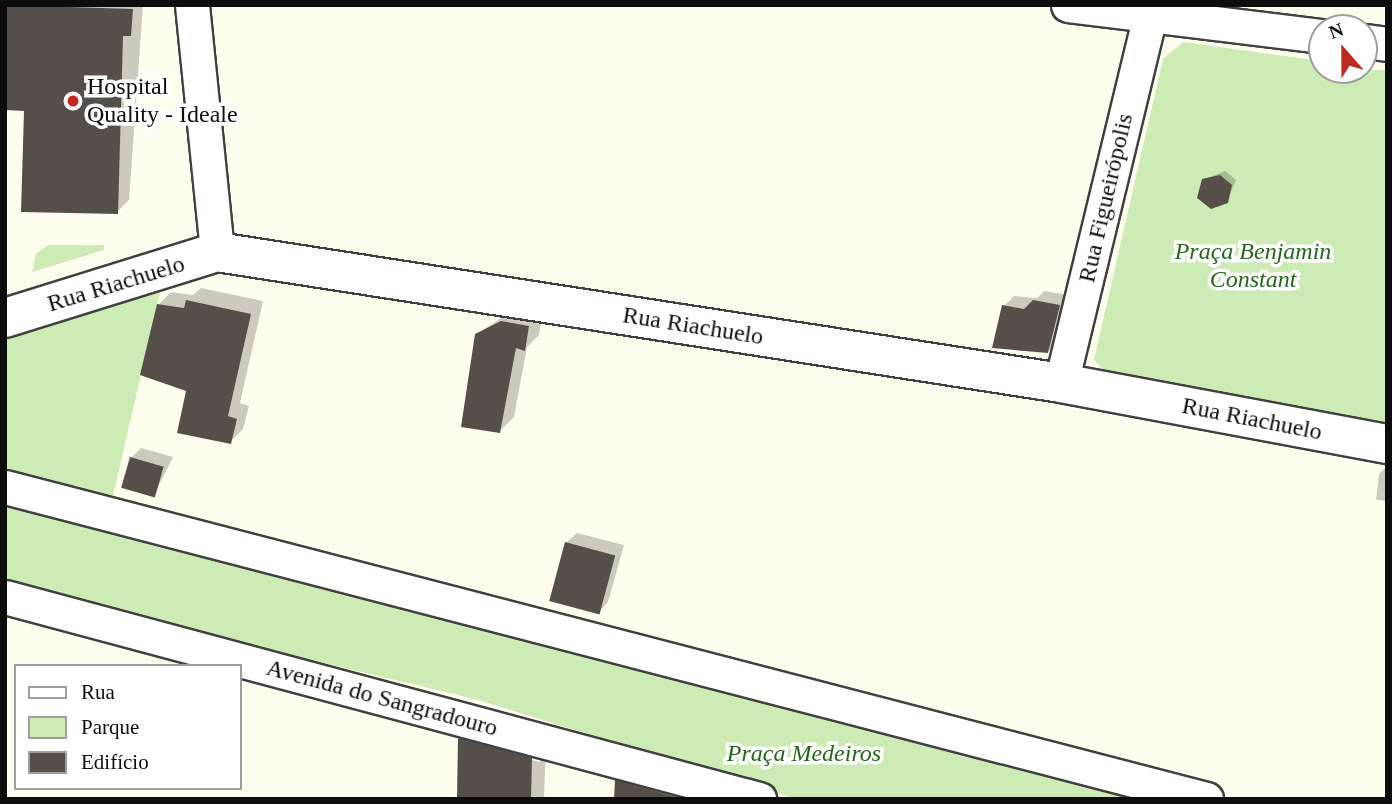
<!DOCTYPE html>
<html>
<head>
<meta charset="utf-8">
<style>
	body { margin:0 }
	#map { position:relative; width:1392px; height:804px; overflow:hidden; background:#fffded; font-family:Georgia,serif }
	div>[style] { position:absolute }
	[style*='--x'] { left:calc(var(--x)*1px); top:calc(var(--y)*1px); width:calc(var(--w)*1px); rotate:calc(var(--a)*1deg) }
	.green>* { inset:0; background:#ccebb5 }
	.shadow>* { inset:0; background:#0003 }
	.building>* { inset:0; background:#564f49; transform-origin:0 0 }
	.roads { filter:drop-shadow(2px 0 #404040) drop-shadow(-2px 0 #404040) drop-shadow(0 2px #404040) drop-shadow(0 -2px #404040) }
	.minor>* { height:33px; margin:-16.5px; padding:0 16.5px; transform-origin:16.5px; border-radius:16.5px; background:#fff }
	.tertiary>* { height:38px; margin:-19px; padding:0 19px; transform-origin:19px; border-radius:19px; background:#fff }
	.dots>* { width:19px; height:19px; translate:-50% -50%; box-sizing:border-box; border:4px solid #fff; border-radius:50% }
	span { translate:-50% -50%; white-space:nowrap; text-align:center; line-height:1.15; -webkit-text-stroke:7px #fff; paint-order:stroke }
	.poi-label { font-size:24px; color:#0d0d0d }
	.left { translate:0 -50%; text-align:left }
	.street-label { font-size:24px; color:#0d0d0d }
	.park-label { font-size:24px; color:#24671b; font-style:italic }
	.frame { position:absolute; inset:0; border:7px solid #0d0d0d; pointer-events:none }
	.legend { position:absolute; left:14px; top:664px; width:228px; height:126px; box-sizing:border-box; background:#fff; border:2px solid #9e9e9e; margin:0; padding:9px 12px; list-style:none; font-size:21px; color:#0d0d0d }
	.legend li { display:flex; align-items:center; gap:14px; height:35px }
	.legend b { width:35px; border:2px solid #9e9e9e }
	.north { position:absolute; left:1308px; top:14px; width:70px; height:70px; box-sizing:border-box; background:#fff; border:2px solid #9e9e9e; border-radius:50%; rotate:339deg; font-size:19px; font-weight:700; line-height:28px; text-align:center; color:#0d0d0d }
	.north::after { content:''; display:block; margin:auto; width:24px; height:32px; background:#c22720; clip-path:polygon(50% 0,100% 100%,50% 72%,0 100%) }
</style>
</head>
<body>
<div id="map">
	<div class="green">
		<div style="clip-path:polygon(1183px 42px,1322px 61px,1322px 70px,1387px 70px,1387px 422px,1111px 379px,1094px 360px,1163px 59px)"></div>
		<div style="clip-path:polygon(48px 245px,104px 245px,104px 250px,32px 272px,36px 254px)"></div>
		<div style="clip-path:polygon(161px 288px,112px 500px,5px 472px,5px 338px)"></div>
		<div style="clip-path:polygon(5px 498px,1151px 799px,797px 799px,475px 699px,5px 587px)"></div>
	</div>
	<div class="shadow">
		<div style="clip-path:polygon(5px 5px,143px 5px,129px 200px,117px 212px,25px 109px)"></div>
		<div style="clip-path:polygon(1225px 171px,1236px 180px,1227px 201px,1203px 180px)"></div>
		<div style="clip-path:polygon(201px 288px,263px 301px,240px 403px,249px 406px,243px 429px,230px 442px,188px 390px,158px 305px,171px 292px,193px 295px)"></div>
		<div style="clip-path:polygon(1044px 291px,1069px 295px,1058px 341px,1048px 351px,1004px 306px,1014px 296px,1037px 298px)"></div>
		<div style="clip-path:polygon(517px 307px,543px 311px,539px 335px,527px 347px,514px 417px,500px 431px,476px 335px)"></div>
		<div style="clip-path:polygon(141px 448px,173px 457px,154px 495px,131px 458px)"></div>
		<div style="clip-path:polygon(1387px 466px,1387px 501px,1376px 500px,1379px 474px)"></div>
		<div style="clip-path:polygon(577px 533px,624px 545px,608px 602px,599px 612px,552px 600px,567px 542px)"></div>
		<div style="clip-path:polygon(evenodd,474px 725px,546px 744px,544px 799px,459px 799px,460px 739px,474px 725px,472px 740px,541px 759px,540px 762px,472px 744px,472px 740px)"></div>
		<div style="clip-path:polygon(631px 767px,750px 799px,616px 799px,617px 781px)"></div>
		<div style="clip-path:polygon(5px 769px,7px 799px,5px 799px)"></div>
	</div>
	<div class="building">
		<div style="clip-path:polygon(5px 5px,133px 9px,131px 36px,123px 36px,118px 214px,21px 212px,24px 111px,5px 110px)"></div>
		<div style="clip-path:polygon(1220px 175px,1232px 185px,1228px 203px,1211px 209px,1197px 198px,1202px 179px)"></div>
		<div style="clip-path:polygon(186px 300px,251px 314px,228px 416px,237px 419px,231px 444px,177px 433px,186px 391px,140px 375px,157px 304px,184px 308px)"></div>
		<div style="clip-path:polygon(1033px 300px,1060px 305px,1048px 353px,992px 348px,1002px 305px,1024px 309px)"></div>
		<div style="clip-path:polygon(501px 321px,529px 326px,525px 351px,516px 348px,500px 433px,461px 427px,475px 334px)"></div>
		<div style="left:130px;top:457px;width:35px;height:32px;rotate:16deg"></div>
		<div style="left:565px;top:542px;width:52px;height:61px;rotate:15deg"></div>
		<div style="clip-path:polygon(458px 738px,532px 758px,531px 799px,457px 799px)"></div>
		<div style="clip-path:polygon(615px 780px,680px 798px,680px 799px,614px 799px)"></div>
	</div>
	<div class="roads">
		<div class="minor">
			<div style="--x:192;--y:5;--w:248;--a:84.2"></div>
			<div style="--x:1068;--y:5;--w:256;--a:7"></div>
			<div style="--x:1364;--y:41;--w:23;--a:7"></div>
			<div style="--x:1061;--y:383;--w:380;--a:-76.4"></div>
			<div style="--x:5;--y:487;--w:1241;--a:14.56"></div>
			<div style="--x:5;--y:597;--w:781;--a:15"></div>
		</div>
		<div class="tertiary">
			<div style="--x:5;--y:318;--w:222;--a:-17.3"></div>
			<div style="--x:217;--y:252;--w:854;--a:8.82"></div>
			<div style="--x:1061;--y:383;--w:332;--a:10.6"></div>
		</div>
	</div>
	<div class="dots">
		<div style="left:73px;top:101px;background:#c22720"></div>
	</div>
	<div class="poi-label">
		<span class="left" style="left:87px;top:101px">Hospital<br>Quality - Ideale</span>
	</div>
	<div class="street-label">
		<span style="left:1106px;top:198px;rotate:-77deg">Rua Figueirópolis</span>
		<span style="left:116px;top:284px;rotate:-17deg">Rua Riachuelo</span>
		<span style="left:693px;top:326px;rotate:9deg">Rua Riachuelo</span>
		<span style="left:1252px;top:419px;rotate:11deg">Rua Riachuelo</span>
		<span style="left:382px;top:698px;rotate:15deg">Avenida do Sangradouro</span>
	</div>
	<div class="park-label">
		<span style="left:1253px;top:266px">Praça Benjamin<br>Constant</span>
		<span style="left:804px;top:754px">Praça Medeiros</span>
	</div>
	<div class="frame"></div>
	<ul class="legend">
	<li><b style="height:9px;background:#fff"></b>Rua</li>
	<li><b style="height:19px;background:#ccebb5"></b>Parque</li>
	<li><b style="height:19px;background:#564f49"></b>Edifício</li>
	</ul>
	<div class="north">N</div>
</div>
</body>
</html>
